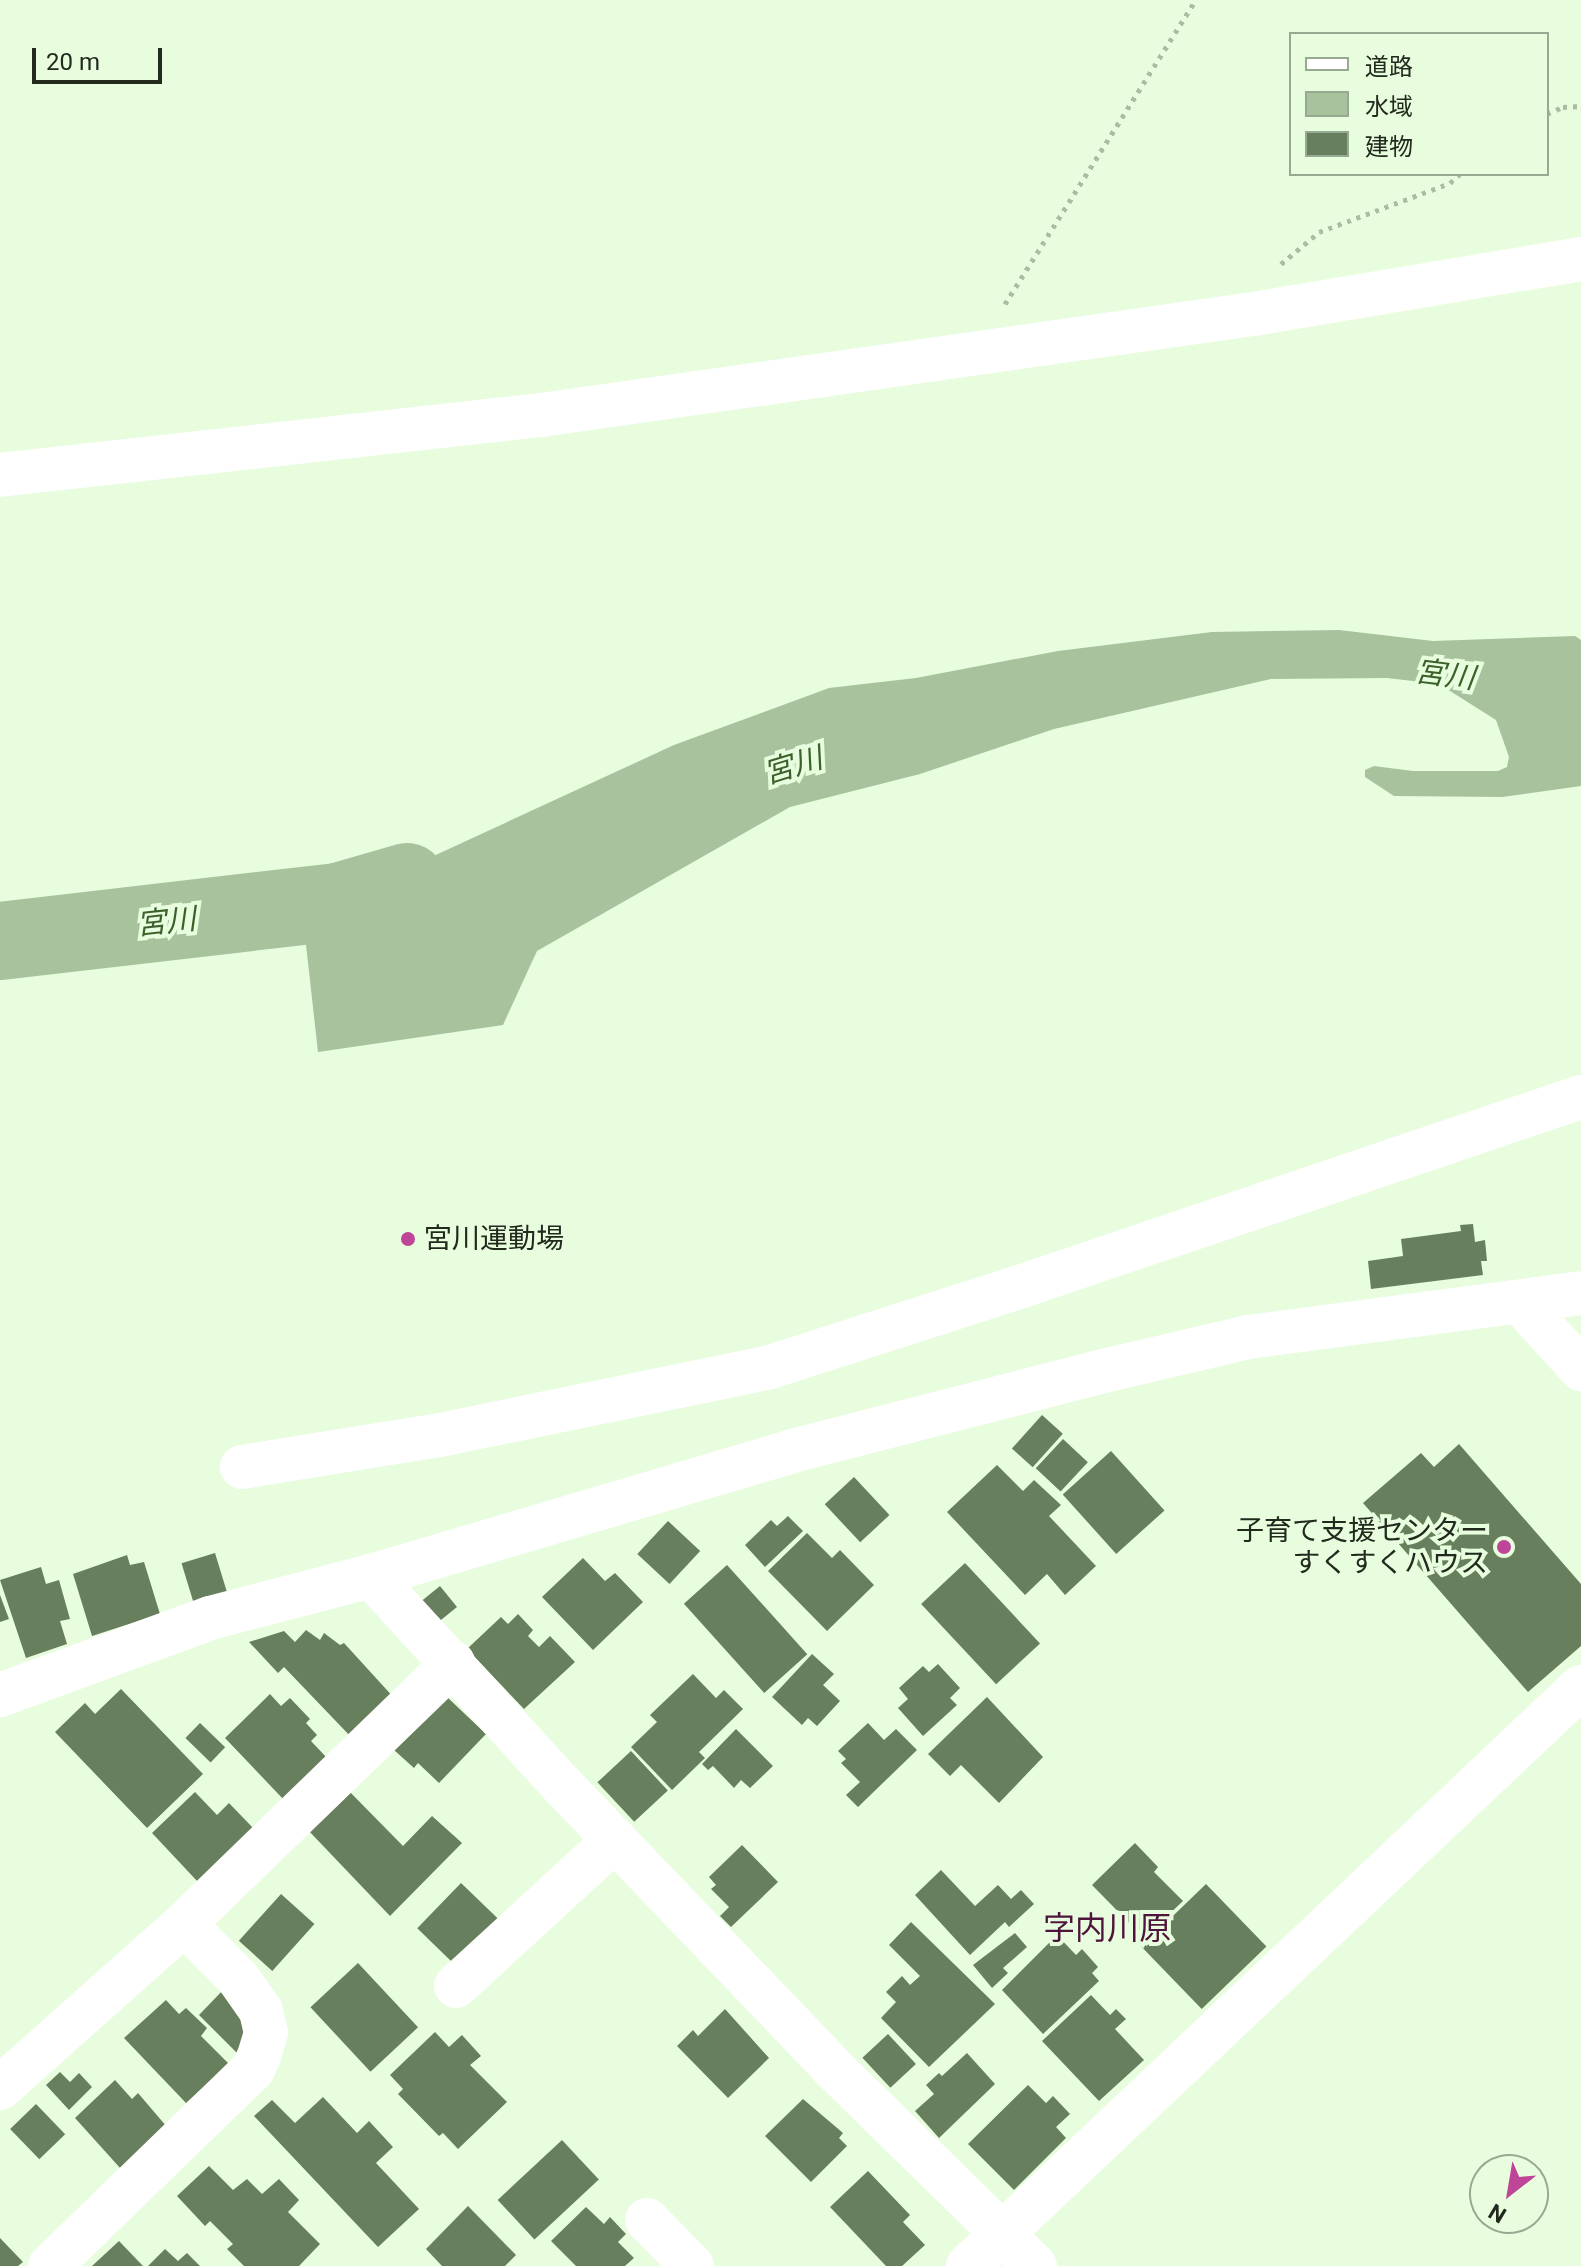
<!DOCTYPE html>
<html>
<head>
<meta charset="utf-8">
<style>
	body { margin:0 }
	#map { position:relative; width:1581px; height:2266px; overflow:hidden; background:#e7fdde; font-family:Roboto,"Noto Sans JP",sans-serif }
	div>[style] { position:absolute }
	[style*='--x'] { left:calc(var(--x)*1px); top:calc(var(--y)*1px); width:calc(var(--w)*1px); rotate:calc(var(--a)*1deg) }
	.water>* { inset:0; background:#a7c29c }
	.river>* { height:78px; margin:-39px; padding:0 39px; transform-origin:39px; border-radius:39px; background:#a7c29c }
	.building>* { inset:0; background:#677f5c; transform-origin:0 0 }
	.path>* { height:5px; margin-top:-2.5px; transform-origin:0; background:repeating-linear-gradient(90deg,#aabca3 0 4px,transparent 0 10px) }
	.minor>* { height:44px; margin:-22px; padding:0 22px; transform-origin:22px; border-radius:22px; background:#fff }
	.dots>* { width:22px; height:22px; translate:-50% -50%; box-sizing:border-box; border:4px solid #e7fdde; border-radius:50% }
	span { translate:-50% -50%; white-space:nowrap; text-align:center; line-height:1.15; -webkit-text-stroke:8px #e7fdde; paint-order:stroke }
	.poi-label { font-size:28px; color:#222a1e }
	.left { translate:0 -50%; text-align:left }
	.right { translate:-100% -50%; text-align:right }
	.water-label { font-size:30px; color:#3c602b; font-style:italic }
	.quarter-label { font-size:32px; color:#4e143c }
	.legend { position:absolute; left:1289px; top:32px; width:260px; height:144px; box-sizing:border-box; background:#e7fdde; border:2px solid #98a991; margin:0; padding:10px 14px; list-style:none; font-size:24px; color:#222a1e }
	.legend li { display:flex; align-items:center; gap:16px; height:40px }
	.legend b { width:40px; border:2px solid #98a991 }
	.north { position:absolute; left:1469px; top:2154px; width:80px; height:80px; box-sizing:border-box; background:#e7fdde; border:2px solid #98a991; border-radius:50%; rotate:211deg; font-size:22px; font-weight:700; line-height:32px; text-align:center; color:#222a1e }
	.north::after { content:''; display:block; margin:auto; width:28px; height:36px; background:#be4598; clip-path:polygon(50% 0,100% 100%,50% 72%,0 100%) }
	.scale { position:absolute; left:32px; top:48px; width:130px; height:36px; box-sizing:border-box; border:4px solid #222a1e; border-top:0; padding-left:10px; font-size:24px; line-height:28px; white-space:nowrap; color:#222a1e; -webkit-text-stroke:6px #e7fdde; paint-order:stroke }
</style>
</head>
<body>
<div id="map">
	<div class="water">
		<div style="clip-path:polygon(1339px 630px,1433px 641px,1575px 636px,1581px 640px,1581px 786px,1502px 797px,1394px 796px,1365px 777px,1365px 770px,1374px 766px,1413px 771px,1498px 771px,1507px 767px,1509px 757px,1496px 720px,1439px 684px,1387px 678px,1271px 679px,1054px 729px,920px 774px,790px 807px,537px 951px,503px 1025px,318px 1052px,298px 873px,367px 878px,401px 871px,674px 745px,829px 688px,916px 678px,1058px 651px,1212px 632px)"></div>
	</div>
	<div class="river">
		<div style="--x:0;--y:941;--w:340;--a:-6.6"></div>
		<div style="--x:338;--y:902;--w:72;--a:-16.2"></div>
	</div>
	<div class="building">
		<div style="clip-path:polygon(1473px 1224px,1475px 1242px,1485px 1240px,1487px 1261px,1481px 1261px,1483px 1275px,1371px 1289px,1368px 1261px,1403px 1256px,1401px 1239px,1461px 1231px,1460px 1225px)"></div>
		<div style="left:1042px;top:1415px;width:28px;height:45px;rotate:42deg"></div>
		<div style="left:1063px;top:1439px;width:34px;height:40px;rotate:43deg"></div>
		<div style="clip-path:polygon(1459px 1444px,1581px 1584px,1581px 1646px,1528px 1692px,1363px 1503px,1421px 1453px,1434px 1467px)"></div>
		<div style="left:1111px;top:1451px;width:80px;height:65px;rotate:48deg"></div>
		<div style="clip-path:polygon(997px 1465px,1023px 1491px,1034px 1480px,1061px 1505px,1049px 1516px,1096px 1566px,1065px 1595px,1047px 1574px,1025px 1595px,947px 1512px)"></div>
		<div style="left:854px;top:1477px;width:52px;height:40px;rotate:47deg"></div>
		<div style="clip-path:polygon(788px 1516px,803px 1531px,765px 1567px,745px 1545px,771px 1520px,777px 1526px)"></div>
		<div style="left:668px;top:1521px;width:44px;height:45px;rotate:43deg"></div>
		<div style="clip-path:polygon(807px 1533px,832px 1558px,840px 1550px,874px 1585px,827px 1631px,768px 1571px)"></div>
		<div style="left:215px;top:1553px;width:41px;height:35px;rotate:73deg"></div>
		<div style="clip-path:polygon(127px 1555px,130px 1565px,144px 1562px,160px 1614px,92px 1636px,73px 1574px)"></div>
		<div style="clip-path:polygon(583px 1558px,605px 1581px,615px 1573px,643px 1602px,593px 1650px,542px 1597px)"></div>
		<div style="left:965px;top:1563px;width:110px;height:60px;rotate:47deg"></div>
		<div style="left:727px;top:1565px;width:120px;height:58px;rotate:48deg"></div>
		<div style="clip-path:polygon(41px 1567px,46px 1584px,59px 1580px,70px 1619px,60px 1621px,67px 1644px,26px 1658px,0 1580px)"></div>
		<div style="left:440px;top:1586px;width:27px;height:23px;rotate:51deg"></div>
		<div style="clip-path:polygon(0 1595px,9px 1619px,0 1622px)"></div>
		<div style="clip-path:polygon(518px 1614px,533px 1630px,528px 1636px,539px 1647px,550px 1636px,575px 1662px,524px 1709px,467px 1649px,501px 1617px,508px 1624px)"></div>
		<div style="clip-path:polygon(306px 1630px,320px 1640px,324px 1633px,340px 1645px,344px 1643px,396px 1700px,353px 1739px,284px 1667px,278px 1673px,249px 1642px,284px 1631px,295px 1642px)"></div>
		<div style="clip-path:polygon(812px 1654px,834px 1674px,823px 1685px,840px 1701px,817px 1726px,808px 1718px,802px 1725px,772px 1697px)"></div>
		<div style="clip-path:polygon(938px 1664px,960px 1688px,950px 1698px,957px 1705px,923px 1736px,898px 1708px,908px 1699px,899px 1688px,923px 1666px,929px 1672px)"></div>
		<div style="clip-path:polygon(693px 1674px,716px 1698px,724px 1690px,743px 1709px,699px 1752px,705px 1758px,672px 1790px,631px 1747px,657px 1722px,650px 1715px)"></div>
		<div style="clip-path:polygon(121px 1689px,203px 1774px,147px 1828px,55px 1732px,85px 1703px,95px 1714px)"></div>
		<div style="clip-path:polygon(270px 1694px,281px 1706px,290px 1698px,310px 1719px,306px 1723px,317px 1735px,311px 1741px,328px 1759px,285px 1801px,225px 1738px)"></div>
		<div style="clip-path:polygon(446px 1696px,486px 1734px,439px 1783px,418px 1763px,414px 1768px,394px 1750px)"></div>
		<div style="clip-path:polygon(987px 1697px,1043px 1757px,999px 1803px,961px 1765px,950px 1776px,928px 1754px)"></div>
		<div style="left:200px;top:1723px;width:35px;height:21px;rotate:44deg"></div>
		<div style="clip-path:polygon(868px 1723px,884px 1740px,896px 1729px,917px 1750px,858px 1807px,846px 1795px,860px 1782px,841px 1763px,846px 1759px,838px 1751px)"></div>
		<div style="clip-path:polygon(736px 1729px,773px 1766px,750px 1788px,741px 1780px,734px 1788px,713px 1766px,708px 1770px,702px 1764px)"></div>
		<div style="left:631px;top:1751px;width:54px;height:46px;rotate:47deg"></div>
		<div style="clip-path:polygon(346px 1788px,403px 1846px,432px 1816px,462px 1843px,390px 1916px,307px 1829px)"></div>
		<div style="clip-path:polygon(195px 1792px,217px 1815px,229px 1803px,254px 1829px,198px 1882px,152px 1833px)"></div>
		<div style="clip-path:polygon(1135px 1843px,1158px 1867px,1154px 1872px,1183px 1901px,1144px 1938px,1092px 1885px)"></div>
		<div style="clip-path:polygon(742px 1845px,778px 1882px,731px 1927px,720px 1916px,729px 1907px,711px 1889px,716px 1885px,709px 1877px)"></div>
		<div style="clip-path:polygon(941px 1870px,975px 1906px,998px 1885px,1011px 1899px,1021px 1890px,1034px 1904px,1009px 1927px,1005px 1922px,970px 1955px,915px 1895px)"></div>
		<div style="left:461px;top:1883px;width:53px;height:63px;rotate:44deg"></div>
		<div style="left:1206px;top:1884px;width:87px;height:90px;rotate:46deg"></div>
		<div style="left:281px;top:1894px;width:45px;height:63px;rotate:42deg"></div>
		<div style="clip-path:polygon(911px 1922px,995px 2004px,929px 2067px,881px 2018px,896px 2002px,886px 1992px,902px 1976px,910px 1985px,920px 1976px,889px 1945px)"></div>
		<div style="clip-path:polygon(1015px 1933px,1027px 1947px,1003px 1968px,1008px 1973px,992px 1988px,973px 1965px)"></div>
		<div style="clip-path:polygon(1057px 1935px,1076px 1955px,1082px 1949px,1098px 1967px,1092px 1973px,1099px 1981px,1043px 2034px,1002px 1990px)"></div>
		<div style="left:358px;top:1963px;width:88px;height:65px;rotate:47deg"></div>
		<div style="clip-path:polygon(226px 1987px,255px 2016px,241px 2057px,199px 2015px)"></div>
		<div style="clip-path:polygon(1091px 1995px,1110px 2015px,1116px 2009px,1126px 2019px,1115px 2029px,1144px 2060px,1099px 2101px,1042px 2041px)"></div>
		<div style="clip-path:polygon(166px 2000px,179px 2014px,186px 2008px,207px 2028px,201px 2036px,229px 2064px,186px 2103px,124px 2038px)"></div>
		<div style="clip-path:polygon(725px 2009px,769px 2058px,728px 2098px,677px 2046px,693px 2030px,698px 2036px)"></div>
		<div style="clip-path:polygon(435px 2032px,449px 2047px,462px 2035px,481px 2056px,470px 2065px,507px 2102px,458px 2149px,443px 2133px,439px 2136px,398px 2094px,403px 2089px,390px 2075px)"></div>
		<div style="left:888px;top:2034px;width:41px;height:35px;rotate:47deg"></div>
		<div style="clip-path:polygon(967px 2053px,995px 2084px,939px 2138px,915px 2111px,934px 2094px,926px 2085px,939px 2073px,942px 2076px)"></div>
		<div style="clip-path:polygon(60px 2072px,70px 2082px,79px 2073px,92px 2087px,69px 2110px,46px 2085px)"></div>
		<div style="clip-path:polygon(115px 2080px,132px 2099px,138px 2093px,167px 2127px,121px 2169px,75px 2118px)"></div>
		<div style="clip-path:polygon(1028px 2085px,1046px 2103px,1053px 2096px,1070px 2114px,1056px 2127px,1066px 2138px,1014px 2190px,968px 2144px)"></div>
		<div style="clip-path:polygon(323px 2097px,357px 2133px,369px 2121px,393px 2147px,376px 2163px,419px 2209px,378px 2247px,254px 2116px,272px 2100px,295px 2123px)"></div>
		<div style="clip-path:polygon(803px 2099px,843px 2133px,839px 2138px,847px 2146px,811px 2182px,765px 2136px)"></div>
		<div style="left:36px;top:2104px;width:42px;height:36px;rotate:46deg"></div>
		<div style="left:562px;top:2140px;width:54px;height:88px;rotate:47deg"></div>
		<div style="clip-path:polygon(209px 2166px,233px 2190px,247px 2179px,262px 2194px,279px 2179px,299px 2200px,288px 2212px,320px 2244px,299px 2266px,244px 2266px,227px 2249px,233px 2244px,210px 2221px,205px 2226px,177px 2196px)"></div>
		<div style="clip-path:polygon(868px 2171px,910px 2215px,903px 2222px,925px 2245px,902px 2266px,886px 2266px,830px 2207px)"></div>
		<div style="clip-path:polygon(468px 2206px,516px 2255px,505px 2266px,442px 2266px,426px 2249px)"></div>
		<div style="clip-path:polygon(586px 2207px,604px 2224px,610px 2217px,626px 2234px,618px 2242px,634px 2258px,625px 2266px,576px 2266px,551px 2241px)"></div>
		<div style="clip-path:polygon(0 2238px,23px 2262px,18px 2266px,0 2266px)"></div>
		<div style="clip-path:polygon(119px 2241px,143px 2266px,92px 2266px)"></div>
		<div style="clip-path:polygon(165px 2249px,178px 2261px,187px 2253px,200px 2266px,148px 2266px)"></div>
	</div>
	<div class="path">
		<div style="--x:1547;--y:114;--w:17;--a:-24"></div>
		<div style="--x:1563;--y:107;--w:18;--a:-3"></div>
		<div style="--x:1281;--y:264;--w:50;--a:-40.1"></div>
		<div style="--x:1319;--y:232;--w:140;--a:-20.5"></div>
		<div style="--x:1450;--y:183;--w:13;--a:-42"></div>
		<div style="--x:1005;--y:304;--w:359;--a:-57.9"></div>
	</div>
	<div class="minor">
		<div style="--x:0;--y:475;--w:544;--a:-6.33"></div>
		<div style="--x:541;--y:415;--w:719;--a:-8.07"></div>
		<div style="--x:1253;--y:314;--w:333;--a:-9.5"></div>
		<div style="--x:1520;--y:1302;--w:91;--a:47.7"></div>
		<div style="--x:242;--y:1467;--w:201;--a:-9.2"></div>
		<div style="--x:440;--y:1435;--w:337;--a:-11.6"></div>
		<div style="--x:770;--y:1367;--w:277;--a:-17.8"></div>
		<div style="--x:1034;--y:1282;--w:577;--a:-18.69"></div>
		<div style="--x:371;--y:1576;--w:282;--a:47.6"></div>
		<div style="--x:561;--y:1784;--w:392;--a:46.2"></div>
		<div style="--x:832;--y:2067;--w:284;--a:44.4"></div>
		<div style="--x:0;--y:1695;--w:224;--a:-20.1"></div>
		<div style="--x:210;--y:1618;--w:166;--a:-14.6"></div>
		<div style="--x:371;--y:1576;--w:439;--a:-16.5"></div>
		<div style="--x:792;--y:1451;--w:313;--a:-14.4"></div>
		<div style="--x:1095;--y:1373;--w:157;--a:-13.2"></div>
		<div style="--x:1248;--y:1337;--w:336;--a:-7.5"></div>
		<div style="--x:456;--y:1986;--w:216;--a:-42.6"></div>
		<div style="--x:0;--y:2088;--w:246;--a:-41.7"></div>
		<div style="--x:184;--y:1924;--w:375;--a:-44.1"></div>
		<div style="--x:647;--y:2220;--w:64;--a:45.6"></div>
		<div style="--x:50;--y:2266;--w:283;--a:-44.1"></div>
		<div style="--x:253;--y:2069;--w:14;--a:-65"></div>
		<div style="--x:259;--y:2056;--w:24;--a:-73"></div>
		<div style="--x:266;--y:2033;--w:23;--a:-103"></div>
		<div style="--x:261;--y:2011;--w:40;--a:-124.9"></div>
		<div style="--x:238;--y:1978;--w:76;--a:-135"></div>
		<div style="--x:968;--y:2266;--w:843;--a:-43.37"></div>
	</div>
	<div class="dots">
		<div style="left:408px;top:1239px;background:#be4598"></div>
		<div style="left:1504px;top:1547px;background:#be4598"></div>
	</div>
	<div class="poi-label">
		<span class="left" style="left:424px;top:1239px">宮川運動場</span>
		<span class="right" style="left:1488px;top:1547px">子育て支援センター<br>すくすくハウス</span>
	</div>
	<div class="water-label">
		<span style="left:1445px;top:675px;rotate:7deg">宮川</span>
		<span style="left:793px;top:766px;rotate:-17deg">宮川</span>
		<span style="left:166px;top:922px;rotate:-6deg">宮川</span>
	</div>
	<div class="quarter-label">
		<span style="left:1107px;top:1928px">字内川原</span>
	</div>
	<ul class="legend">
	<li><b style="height:10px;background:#fff"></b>道路</li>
	<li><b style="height:22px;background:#a7c29c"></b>水域</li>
	<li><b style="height:22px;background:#677f5c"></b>建物</li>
	</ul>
	<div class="north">N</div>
	<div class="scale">20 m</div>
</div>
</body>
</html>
